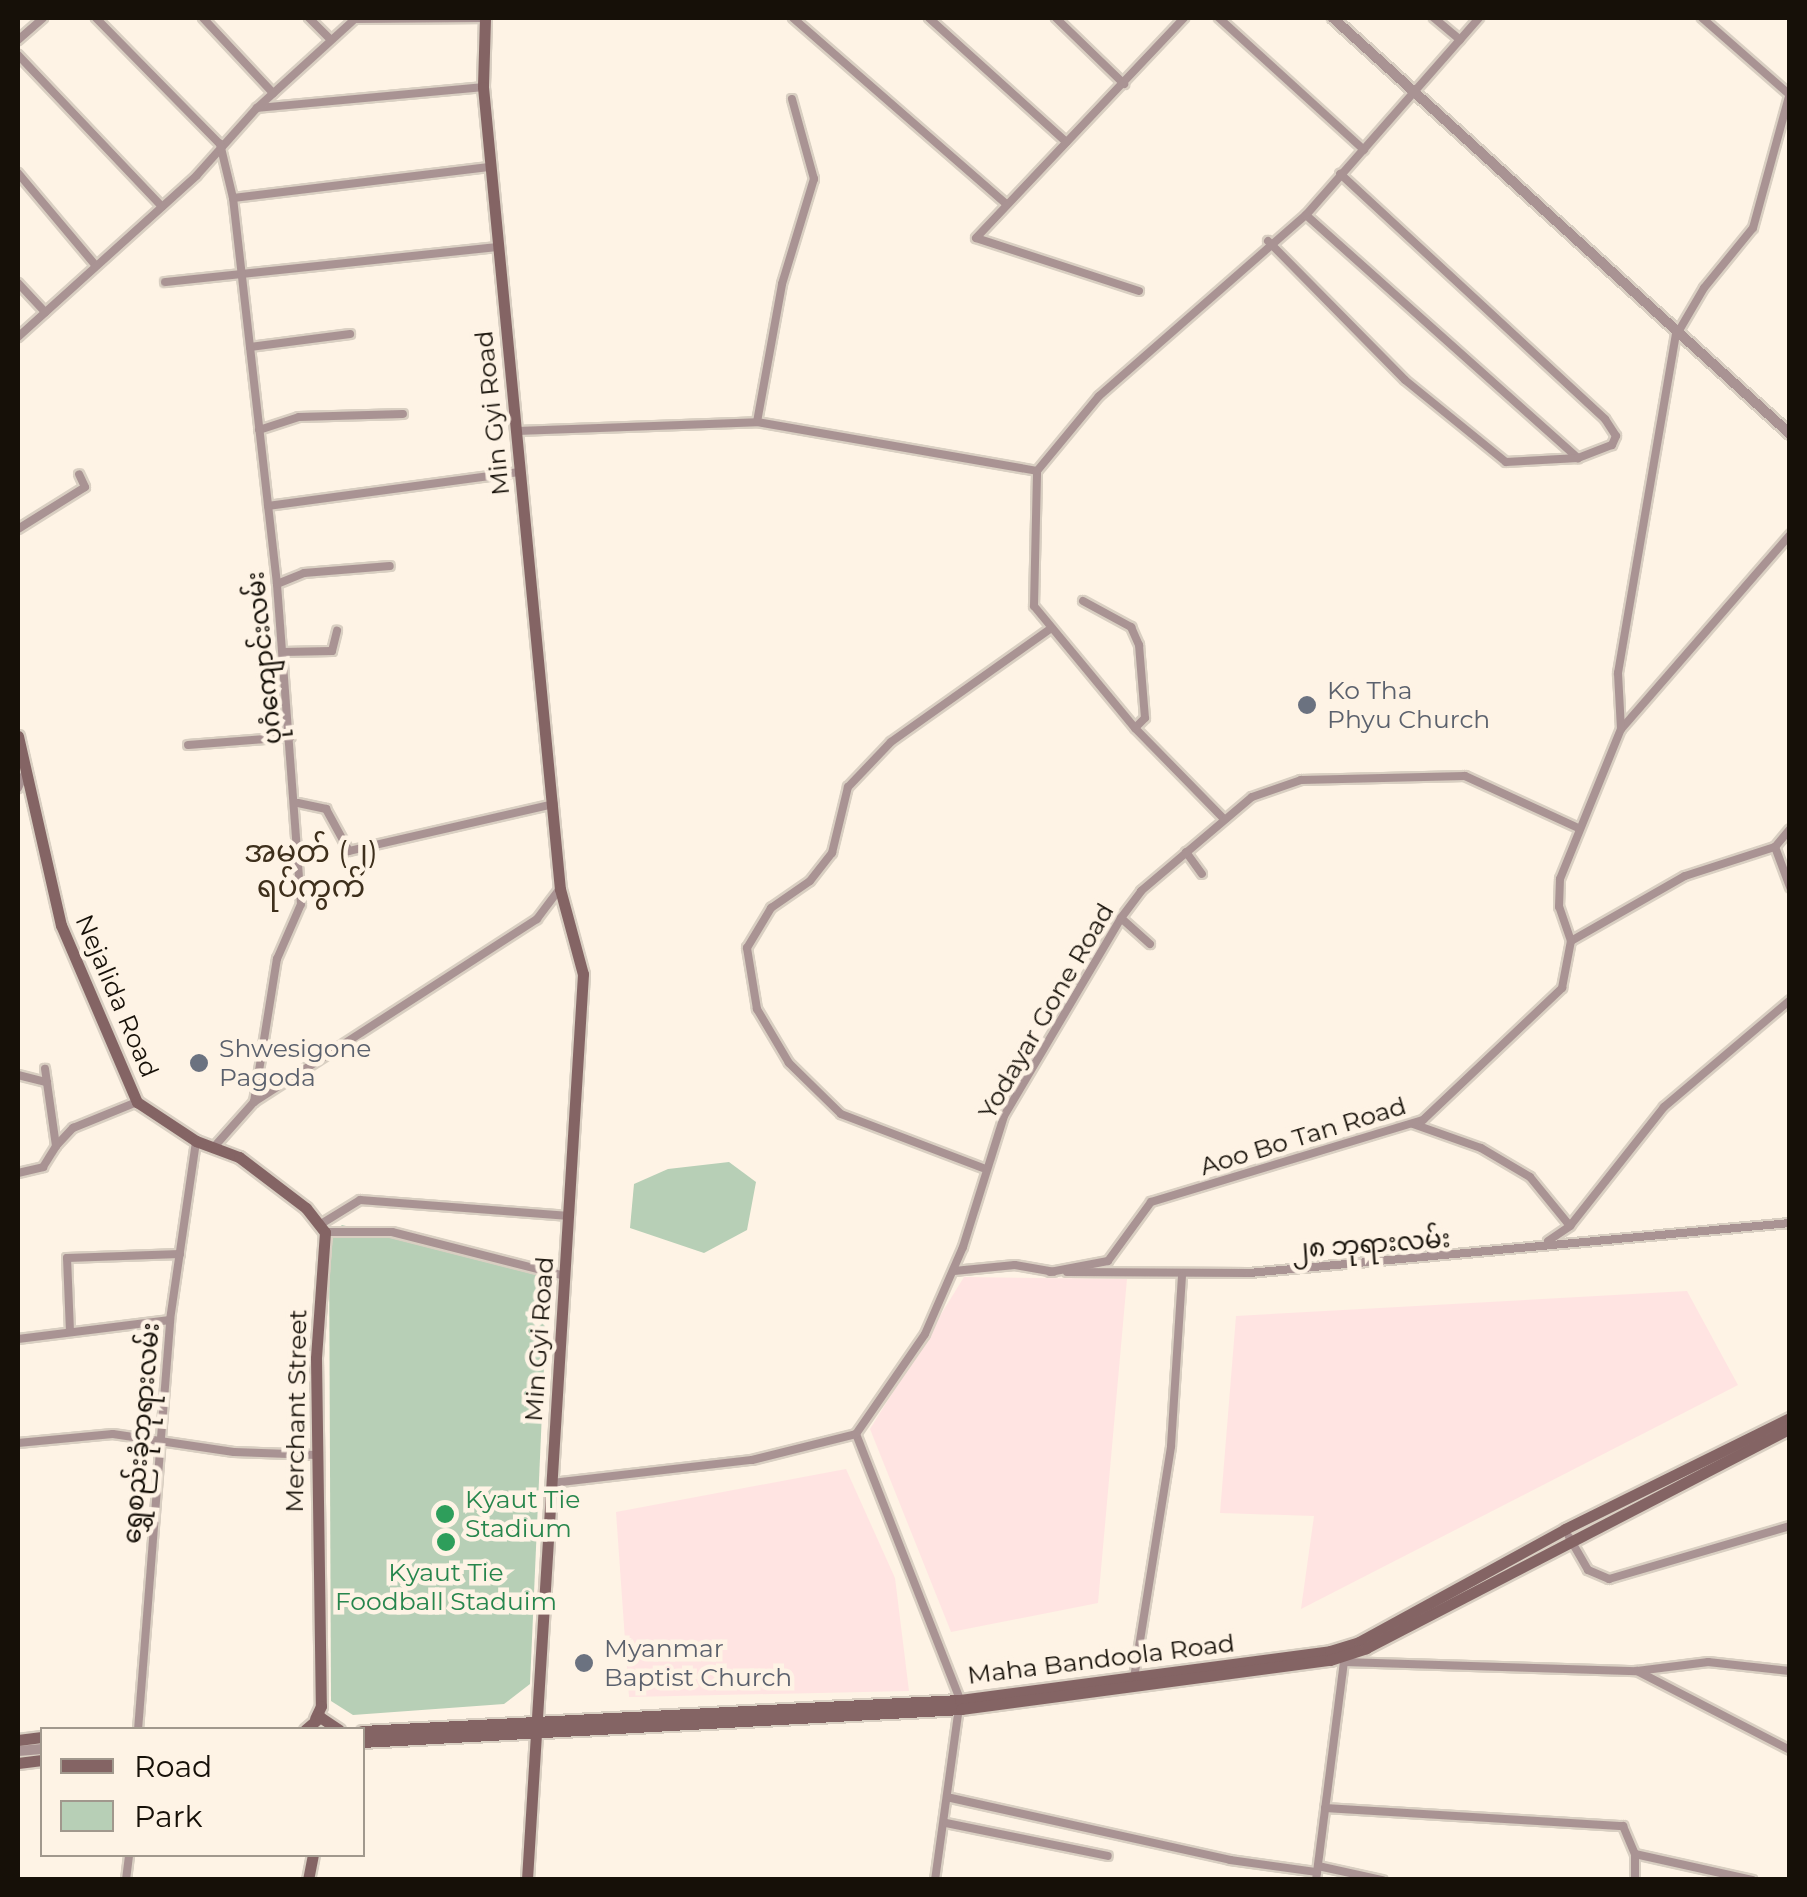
<!DOCTYPE html>
<html>
<head>
<meta charset="utf-8">
<style>
	body { margin:0 }
	#map { position:relative; width:1807px; height:1897px; overflow:hidden; background:#fef3e5; font-family:Montserrat,"Noto Sans Myanmar",sans-serif }
	div>[style] { position:absolute }
	[style*='--x'] { left:calc(var(--x)*1px); top:calc(var(--y)*1px); width:calc(var(--w)*1px); rotate:calc(var(--a)*1deg) }
	.education>* { inset:0; background:#ffe4e2 }
	.green>* { inset:0; background:#b7cfb6 }
	.roads { filter:drop-shadow(2px 0 #d9cfc2) drop-shadow(-2px 0 #d9cfc2) drop-shadow(0 2px #d9cfc2) drop-shadow(0 -2px #d9cfc2) }
	.minor>* { height:8px; margin:-4px; padding:0 4px; transform-origin:4px; border-radius:4px; background:#a99393 }
	.tertiary>* { height:10px; margin:-5px; padding:0 5px; transform-origin:5px; border-radius:5px; background:#a99393 }
	.secondary>* { height:11px; margin:-5.5px; padding:0 5.5px; transform-origin:5.5px; border-radius:5.5px; background:#846464 }
	.dots>* { width:28px; height:28px; translate:-50% -50%; box-sizing:border-box; border:5px solid #fef3e5; border-radius:50% }
	span { translate:-50% -50%; white-space:nowrap; text-align:center; line-height:1.15; -webkit-text-stroke:9px #fef3e5; paint-order:stroke }
	.street-label { font-size:25px; color:#161008 }
	.worship-label { font-size:25px; color:#5b616d }
	.left { translate:0 -50%; text-align:left }
	.leisure-label { font-size:25px; color:#27864d }
	.quarter-label { font-size:30px; color:#3e2f1c }
	.frame { position:absolute; inset:0; border:20px solid #161008; pointer-events:none }
	.legend { position:absolute; left:40px; top:1727px; width:325px; height:130px; box-sizing:border-box; background:#fef3e5; border:2px solid #a1988d; margin:0; padding:12px 18px; list-style:none; font-size:30px; color:#161008 }
	.legend li { display:flex; align-items:center; gap:20px; height:50px }
	.legend b { width:50px; border:2px solid #a1988d }
</style>
</head>
<body>
<div id="map">
	<div class="education">
		<div style="clip-path:polygon(964px 1277px,1127px 1279px,1098px 1603px,951px 1632px,870px 1429px)"></div>
		<div style="clip-path:polygon(1687px 1291px,1738px 1385px,1301px 1609px,1314px 1516px,1220px 1513px,1236px 1316px)"></div>
		<div style="clip-path:polygon(846px 1469px,895px 1578px,909px 1691px,629px 1697px,616px 1512px)"></div>
	</div>
	<div class="green">
		<div style="clip-path:polygon(729px 1162px,756px 1182px,747px 1230px,704px 1253px,630px 1228px,634px 1184px,668px 1169px)"></div>
		<div style="clip-path:polygon(342px 1225px,548px 1276px,530px 1684px,504px 1704px,353px 1715px,331px 1701px,329px 1236px)"></div>
	</div>
	<div class="roads">
		<div class="minor">
			<div style="--x:96;--y:18;--w:177;--a:45.5"></div>
			<div style="--x:203;--y:18;--w:103;--a:47"></div>
			<div style="--x:309;--y:18;--w:31;--a:45"></div>
			<div style="--x:793;--y:18;--w:283;--a:41.1"></div>
			<div style="--x:929;--y:18;--w:185;--a:42.1"></div>
			<div style="--x:1056;--y:18;--w:95;--a:44.1"></div>
			<div style="--x:1219;--y:18;--w:196;--a:42.3"></div>
			<div style="--x:1434;--y:18;--w:34;--a:40"></div>
			<div style="--x:1702;--y:18;--w:117;--a:41.2"></div>
			<div style="--x:354;--y:19;--w:131;--a:-0.4"></div>
			<div style="--x:18;--y:40;--w:33;--a:-41"></div>
			<div style="--x:18;--y:55;--w:209;--a:46.5"></div>
			<div style="--x:257;--y:108;--w:227;--a:-5.3"></div>
			<div style="--x:18;--y:173;--w:121;--a:50"></div>
			<div style="--x:233;--y:198;--w:260;--a:-6.9"></div>
			<div style="--x:1306;--y:215;--w:365;--a:41.8"></div>
			<div style="--x:1268;--y:241;--w:195;--a:45.4"></div>
			<div style="--x:1405;--y:380;--w:130;--a:39.1"></div>
			<div style="--x:1506;--y:462;--w:72;--a:-3.2"></div>
			<div style="--x:1578;--y:458;--w:36;--a:-21"></div>
			<div style="--x:1612;--y:445;--w:10;--a:-66"></div>
			<div style="--x:1616;--y:436;--w:20;--a:-123"></div>
			<div style="--x:1605;--y:419;--w:361;--a:-137.2"></div>
			<div style="--x:165;--y:282;--w:335;--a:-6"></div>
			<div style="--x:18;--y:283;--w:40;--a:47"></div>
			<div style="--x:1139;--y:291;--w:171;--a:-162"></div>
			<div style="--x:976;--y:238;--w:303;--a:-46.6"></div>
			<div style="--x:1677;--y:334;--w:53;--a:-59.6"></div>
			<div style="--x:1704;--y:288;--w:77;--a:-50.8"></div>
			<div style="--x:1753;--y:228;--w:140;--a:-74.7"></div>
			<div style="--x:18;--y:337;--w:241;--a:-42.1"></div>
			<div style="--x:197;--y:175;--w:90;--a:-48.2"></div>
			<div style="--x:257;--y:108;--w:134;--a:-42.3"></div>
			<div style="--x:250;--y:347;--w:101;--a:-7.4"></div>
			<div style="--x:757;--y:422;--w:140;--a:-79.7"></div>
			<div style="--x:782;--y:284;--w:110;--a:-73.1"></div>
			<div style="--x:814;--y:179;--w:83;--a:-105.4"></div>
			<div style="--x:259;--y:430;--w:42;--a:-18"></div>
			<div style="--x:299;--y:417;--w:104;--a:-1.7"></div>
			<div style="--x:517;--y:431;--w:240;--a:-2.1"></div>
			<div style="--x:757;--y:422;--w:284;--a:9.9"></div>
			<div style="--x:268;--y:506;--w:255;--a:-7.7"></div>
			<div style="--x:18;--y:529;--w:79;--a:-32.1"></div>
			<div style="--x:85;--y:487;--w:14;--a:-115"></div>
			<div style="--x:277;--y:584;--w:29;--a:-22"></div>
			<div style="--x:304;--y:573;--w:86;--a:-4.7"></div>
			<div style="--x:1083;--y:601;--w:55;--a:28.4"></div>
			<div style="--x:1131;--y:627;--w:20;--a:66"></div>
			<div style="--x:1139;--y:645;--w:73;--a:85.3"></div>
			<div style="--x:1145;--y:718;--w:14;--a:135"></div>
			<div style="--x:283;--y:652;--w:49;--a:-1.2"></div>
			<div style="--x:332;--y:651;--w:21;--a:-76"></div>
			<div style="--x:1622;--y:728;--w:256;--a:-49"></div>
			<div style="--x:188;--y:745;--w:103;--a:-4.4"></div>
			<div style="--x:18;--y:788;--w:19;--a:-65"></div>
			<div style="--x:298;--y:803;--w:29;--a:12"></div>
			<div style="--x:326;--y:809;--w:48;--a:61.3"></div>
			<div style="--x:349;--y:851;--w:210;--a:-12.9"></div>
			<div style="--x:1224;--y:819;--w:127;--a:-134.4"></div>
			<div style="--x:1135;--y:728;--w:158;--a:-129.6"></div>
			<div style="--x:1034;--y:606;--w:135;--a:-88.7"></div>
			<div style="--x:1037;--y:471;--w:97;--a:-50.4"></div>
			<div style="--x:1099;--y:396;--w:275;--a:-41.2"></div>
			<div style="--x:1306;--y:215;--w:262;--a:-48.7"></div>
			<div style="--x:1775;--y:847;--w:43;--a:69.4"></div>
			<div style="--x:1186;--y:852;--w:27;--a:54"></div>
			<div style="--x:1121;--y:918;--w:39;--a:42"></div>
			<div style="--x:1571;--y:941;--w:131;--a:-29.7"></div>
			<div style="--x:1685;--y:876;--w:95;--a:-17.9"></div>
			<div style="--x:1775;--y:847;--w:23;--a:-50"></div>
			<div style="--x:18;--y:1075;--w:30;--a:14"></div>
			<div style="--x:254;--y:1102;--w:337;--a:-32.9"></div>
			<div style="--x:537;--y:919;--w:38;--a:-53"></div>
			<div style="--x:1413;--y:1124;--w:72;--a:19.4"></div>
			<div style="--x:1481;--y:1148;--w:57;--a:30.6"></div>
			<div style="--x:1530;--y:1177;--w:63;--a:50.8"></div>
			<div style="--x:56;--y:1146;--w:25;--a:-47"></div>
			<div style="--x:73;--y:1128;--w:69;--a:-22.1"></div>
			<div style="--x:214;--y:1147;--w:60;--a:-48.4"></div>
			<div style="--x:254;--y:1102;--w:145;--a:-80.9"></div>
			<div style="--x:277;--y:959;--w:60;--a:-66.4"></div>
			<div style="--x:301;--y:904;--w:321;--a:-94.3"></div>
			<div style="--x:277;--y:584;--w:388;--a:-96.5"></div>
			<div style="--x:233;--y:198;--w:56;--a:-103.5"></div>
			<div style="--x:983;--y:1168;--w:152;--a:-159.2"></div>
			<div style="--x:841;--y:1114;--w:73;--a:-135.6"></div>
			<div style="--x:789;--y:1063;--w:63;--a:-120.7"></div>
			<div style="--x:757;--y:1009;--w:62;--a:-99.3"></div>
			<div style="--x:747;--y:948;--w:47;--a:-59"></div>
			<div style="--x:771;--y:908;--w:47;--a:-34.7"></div>
			<div style="--x:810;--y:881;--w:36;--a:-52"></div>
			<div style="--x:832;--y:853;--w:68;--a:-76.4"></div>
			<div style="--x:848;--y:787;--w:62;--a:-46.3"></div>
			<div style="--x:891;--y:742;--w:195;--a:-35.4"></div>
			<div style="--x:18;--y:1173;--w:26;--a:-13"></div>
			<div style="--x:43;--y:1167;--w:25;--a:-58"></div>
			<div style="--x:56;--y:1146;--w:78;--a:-98.1"></div>
			<div style="--x:321;--y:1224;--w:46;--a:-31.6"></div>
			<div style="--x:360;--y:1200;--w:210;--a:4.4"></div>
			<div style="--x:325;--y:1232;--w:67;--a:0"></div>
			<div style="--x:392;--y:1232;--w:178;--a:14.3"></div>
			<div style="--x:1548;--y:1241;--w:27;--a:-34"></div>
			<div style="--x:1570;--y:1226;--w:152;--a:-51.7"></div>
			<div style="--x:1664;--y:1107;--w:165;--a:-40.3"></div>
			<div style="--x:954;--y:1271;--w:61;--a:-5.6"></div>
			<div style="--x:1015;--y:1265;--w:39;--a:10"></div>
			<div style="--x:1050;--y:1272;--w:59;--a:-10.7"></div>
			<div style="--x:1108;--y:1261;--w:73;--a:-53.9"></div>
			<div style="--x:1151;--y:1202;--w:284;--a:-16.8"></div>
			<div style="--x:1423;--y:1120;--w:192;--a:-43.5"></div>
			<div style="--x:1562;--y:988;--w:48;--a:-79.2"></div>
			<div style="--x:1571;--y:941;--w:36;--a:-109"></div>
			<div style="--x:1559;--y:907;--w:28;--a:-88"></div>
			<div style="--x:1560;--y:879;--w:162;--a:-67.9"></div>
			<div style="--x:1621;--y:729;--w:56;--a:-93.1"></div>
			<div style="--x:1618;--y:673;--w:345;--a:-80.3"></div>
			<div style="--x:1067;--y:1272;--w:182;--a:0.3"></div>
			<div style="--x:1249;--y:1273;--w:543;--a:-5.28"></div>
			<div style="--x:70;--y:1332;--w:74;--a:-92.3"></div>
			<div style="--x:67;--y:1258;--w:113;--a:-2"></div>
			<div style="--x:18;--y:1339;--w:153;--a:-7.1"></div>
			<div style="--x:856;--y:1434;--w:286;--a:68.6"></div>
			<div style="--x:960;--y:1700;--w:182;--a:97.9"></div>
			<div style="--x:18;--y:1443;--w:95;--a:-5.4"></div>
			<div style="--x:113;--y:1434;--w:122;--a:8.5"></div>
			<div style="--x:234;--y:1452;--w:82;--a:2.1"></div>
			<div style="--x:552;--y:1483;--w:201;--a:-6.6"></div>
			<div style="--x:752;--y:1460;--w:107;--a:-14"></div>
			<div style="--x:856;--y:1434;--w:121;--a:-55.4"></div>
			<div style="--x:925;--y:1334;--w:95;--a:-66.4"></div>
			<div style="--x:963;--y:1247;--w:137;--a:-72.6"></div>
			<div style="--x:1004;--y:1116;--w:230;--a:-59.4"></div>
			<div style="--x:1121;--y:918;--w:34;--a:-53"></div>
			<div style="--x:1141;--y:891;--w:145;--a:-40.3"></div>
			<div style="--x:1252;--y:797;--w:52;--a:-19.1"></div>
			<div style="--x:1301;--y:780;--w:164;--a:-1.4"></div>
			<div style="--x:1465;--y:776;--w:122;--a:24.7"></div>
			<div style="--x:1569;--y:1537;--w:38;--a:60"></div>
			<div style="--x:1588;--y:1570;--w:23;--a:23"></div>
			<div style="--x:1609;--y:1579;--w:189;--a:-16.3"></div>
			<div style="--x:1344;--y:1662;--w:293;--a:1.8"></div>
			<div style="--x:1637;--y:1671;--w:72;--a:-7.2"></div>
			<div style="--x:1708;--y:1662;--w:82;--a:6.3"></div>
			<div style="--x:1637;--y:1671;--w:172;--a:27.3"></div>
			<div style="--x:1134;--y:1678;--w:235;--a:-80.9"></div>
			<div style="--x:1171;--y:1446;--w:170;--a:-86.3"></div>
			<div style="--x:138;--y:1730;--w:411;--a:-85.5"></div>
			<div style="--x:170;--y:1320;--w:181;--a:-81.7"></div>
			<div style="--x:951;--y:1798;--w:286;--a:12.5"></div>
			<div style="--x:1230;--y:1860;--w:88;--a:7.9"></div>
			<div style="--x:1325;--y:1808;--w:299;--a:3.5"></div>
			<div style="--x:1623;--y:1826;--w:30;--a:67"></div>
			<div style="--x:1635;--y:1854;--w:26;--a:90"></div>
			<div style="--x:946;--y:1823;--w:165;--a:11.5"></div>
			<div style="--x:1635;--y:1854;--w:120;--a:12.5"></div>
			<div style="--x:1318;--y:1866;--w:66;--a:12.3"></div>
			<div style="--x:126;--y:1880;--w:26;--a:-83"></div>
			<div style="--x:1316;--y:1880;--w:222;--a:-82.7"></div>
		</div>
		<div class="tertiary">
			<div style="--x:1333;--y:18;--w:618;--a:42.31"></div>
			<div style="--x:18;--y:1751;--w:24;--a:-5"></div>
		</div>
		<div class="secondary">
			<div style="--x:485;--y:18;--w:69;--a:91.7"></div>
			<div style="--x:483;--y:87;--w:806;--a:84.52"></div>
			<div style="--x:560;--y:889;--w:88;--a:74.9"></div>
			<div style="--x:583;--y:974;--w:908;--a:93.54"></div>
			<div style="--x:18;--y:736;--w:194;--a:77.2"></div>
			<div style="--x:61;--y:925;--w:193;--a:66.8"></div>
			<div style="--x:137;--y:1102;--w:71;--a:33.5"></div>
			<div style="--x:196;--y:1141;--w:46;--a:20.4"></div>
			<div style="--x:239;--y:1157;--w:84;--a:37.3"></div>
			<div style="--x:306;--y:1208;--w:31;--a:52"></div>
			<div style="--x:325;--y:1232;--w:126;--a:94.1"></div>
			<div style="--x:316;--y:1358;--w:348;--a:89.2"></div>
			<div style="--x:321;--y:1706;--w:14;--a:115"></div>
			<div style="--x:305;--y:1730;--w:20;--a:-41"></div>
			<div style="--x:320;--y:1717;--w:23;--a:34"></div>
			<div style="--x:362;--y:1731;--w:599;--a:-2.97"></div>
			<div style="--x:960;--y:1700;--w:373;--a:-7.5"></div>
			<div style="--x:1330;--y:1651;--w:30;--a:-17"></div>
			<div style="--x:1359;--y:1642;--w:235;--a:-28.7"></div>
			<div style="--x:1565;--y:1529;--w:251;--a:-26.3"></div>
			<div style="--x:18;--y:1740;--w:24;--a:-7"></div>
			<div style="--x:362;--y:1742;--w:600;--a:-3.15"></div>
			<div style="--x:961;--y:1709;--w:372;--a:-7.6"></div>
			<div style="--x:1330;--y:1660;--w:38;--a:-18"></div>
			<div style="--x:1366;--y:1648;--w:478;--a:-27.4"></div>
			<div style="--x:18;--y:1763;--w:24;--a:-7"></div>
			<div style="--x:308;--y:1880;--w:26;--a:-79"></div>
		</div>
	</div>
	<div class="dots">
		<div style="left:1307px;top:705px;background:#6b7280"></div>
		<div style="left:199px;top:1063px;background:#6b7280"></div>
		<div style="left:445px;top:1514px;background:#2e9e5b"></div>
		<div style="left:446px;top:1542px;background:#2e9e5b"></div>
		<div style="left:584px;top:1663px;background:#6b7280"></div>
	</div>
	<div class="street-label">
		<span style="left:492px;top:413px;rotate:-96deg">Min Gyi Road</span>
		<span style="left:264px;top:658px;rotate:-96deg">ပုဂံကျောင်းလမ်း</span>
		<span style="left:117px;top:996px;rotate:67deg">Nejalida Road</span>
		<span style="left:1046px;top:1011px;rotate:-60deg">Yodayar Gone Road</span>
		<span style="left:1303px;top:1136px;rotate:-17deg">Aoo Bo Tan Road</span>
		<span style="left:1371px;top:1244px;rotate:-4deg">၂၈ ဘုရားလမ်း</span>
		<span style="left:539px;top:1339px;rotate:-86deg">Min Gyi Road</span>
		<span style="left:296px;top:1411px;rotate:-89deg">Merchant Street</span>
		<span style="left:141px;top:1433px;rotate:-85deg">ရွှေစည်းခုံဘုရားလမ်း</span>
		<span style="left:1101px;top:1659px;rotate:-7deg">Maha Bandoola Road</span>
	</div>
	<div class="worship-label">
		<span class="left" style="left:1327px;top:705px">Ko Tha<br>Phyu Church</span>
		<span class="left" style="left:219px;top:1063px">Shwesigone<br>Pagoda</span>
		<span class="left" style="left:604px;top:1663px">Myanmar<br>Baptist Church</span>
	</div>
	<div class="leisure-label">
		<span class="left" style="left:465px;top:1514px">Kyaut Tie<br>Stadium</span>
		<span style="left:446px;top:1587px">Kyaut Tie<br>Foodball Staduim</span>
	</div>
	<div class="quarter-label">
		<span style="left:311px;top:869px">အမှတ် (၂)<br>ရပ်ကွက်</span>
	</div>
	<div class="frame"></div>
	<ul class="legend">
	<li><b style="height:12px;background:#846464"></b>Road</li>
	<li><b style="height:28px;background:#b7cfb6"></b>Park</li>
	</ul>
</div>
</body>
</html>
